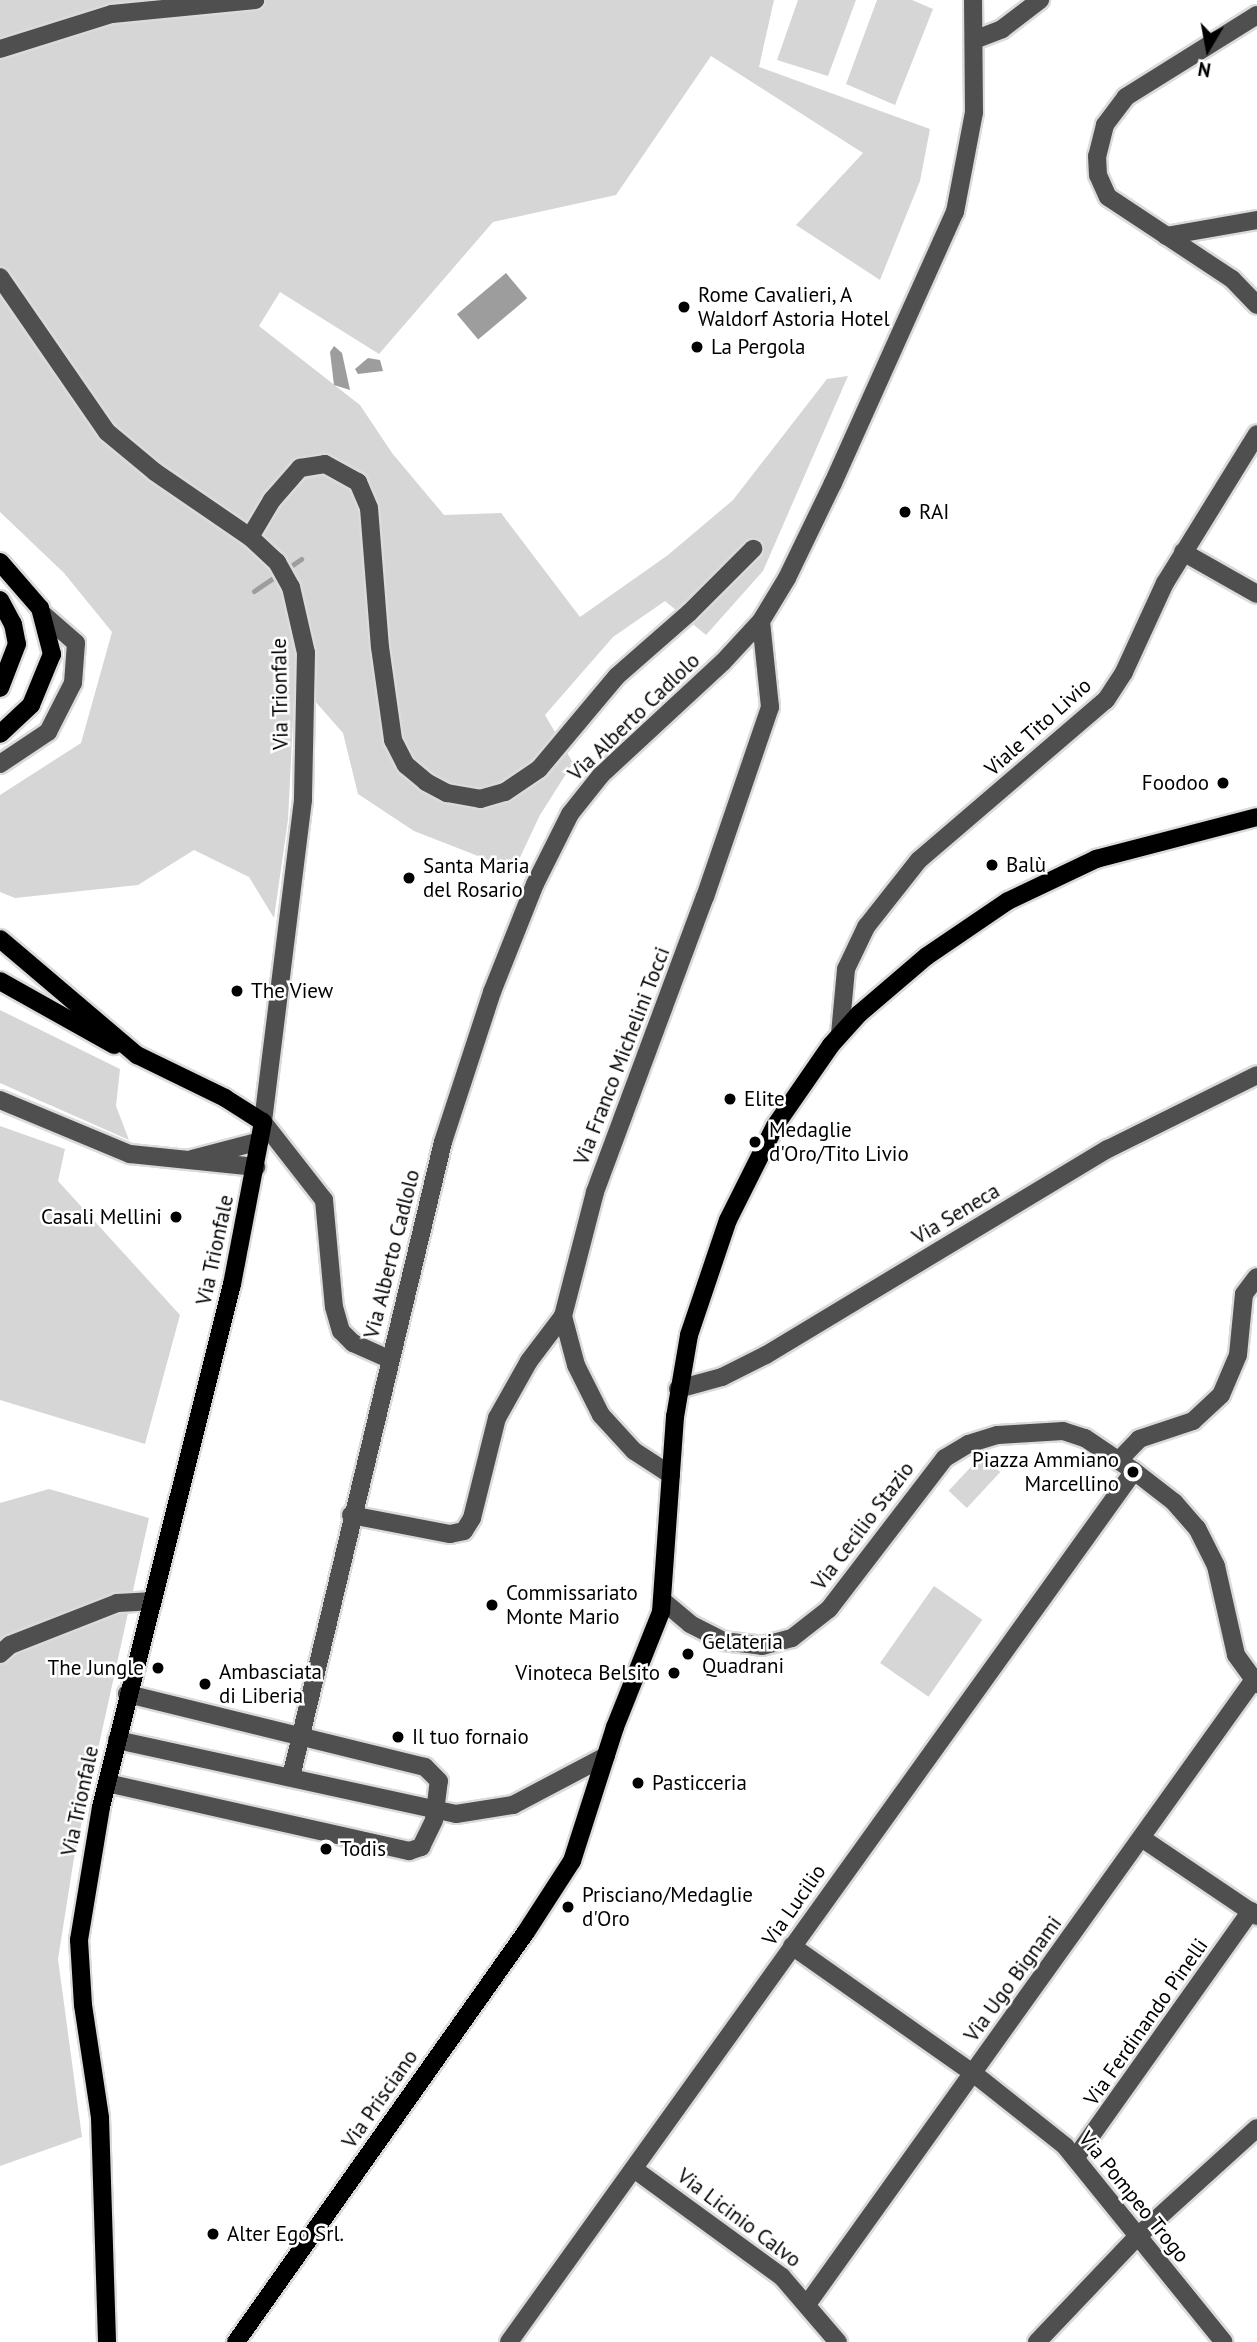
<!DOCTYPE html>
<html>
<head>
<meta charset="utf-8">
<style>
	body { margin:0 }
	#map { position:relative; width:1257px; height:2342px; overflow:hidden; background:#fff; font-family:"PT Sans",sans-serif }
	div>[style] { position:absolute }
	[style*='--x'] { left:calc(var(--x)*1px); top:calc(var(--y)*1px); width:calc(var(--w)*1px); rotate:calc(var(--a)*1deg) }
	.green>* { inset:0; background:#d6d6d6; transform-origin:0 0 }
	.water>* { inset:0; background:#9d9d9d; transform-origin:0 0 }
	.stream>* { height:5px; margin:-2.5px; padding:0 2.5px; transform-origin:2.5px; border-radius:2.5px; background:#9d9d9d }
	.roads { filter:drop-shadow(2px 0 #dbdbdb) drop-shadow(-2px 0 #dbdbdb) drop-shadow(0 2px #dbdbdb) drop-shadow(0 -2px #dbdbdb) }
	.minor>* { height:18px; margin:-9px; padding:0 9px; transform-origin:9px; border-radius:9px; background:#4f4f4f }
	.major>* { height:18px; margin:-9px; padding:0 9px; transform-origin:9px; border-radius:9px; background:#000 }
	.dots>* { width:19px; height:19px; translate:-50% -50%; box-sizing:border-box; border:4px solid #fff; border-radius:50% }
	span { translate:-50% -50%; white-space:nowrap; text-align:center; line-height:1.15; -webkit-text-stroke:5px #fff; paint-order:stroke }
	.poi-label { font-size:21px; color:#000 }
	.left { translate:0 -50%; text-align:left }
	.right { translate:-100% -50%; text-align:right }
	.street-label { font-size:21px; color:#000 }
	.north { position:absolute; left:1173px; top:14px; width:70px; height:70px; -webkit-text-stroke:5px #fff; paint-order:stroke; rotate:190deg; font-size:19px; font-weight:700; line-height:28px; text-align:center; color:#000 }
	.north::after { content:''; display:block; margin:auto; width:24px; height:32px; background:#000; clip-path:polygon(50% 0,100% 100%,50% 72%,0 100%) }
</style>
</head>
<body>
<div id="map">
	<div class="green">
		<div style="clip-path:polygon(0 0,774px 0,759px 67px,930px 129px,920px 181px,880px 280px,796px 225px,863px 153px,711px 56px,616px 195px,493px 222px,379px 354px,280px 292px,259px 326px,360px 405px,392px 453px,444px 515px,501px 513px,580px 617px,668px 555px,733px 500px,827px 379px,848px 376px,763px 571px,706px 635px,665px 601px,613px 637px,545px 715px,573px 763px,540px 815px,514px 870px,414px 831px,358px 794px,343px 733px,306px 691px,294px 700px,288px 820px,274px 918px,249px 877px,194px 850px,138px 885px,15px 898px,0 892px,0 795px,81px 743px,112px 632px,64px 573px,0 512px)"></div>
		<div style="clip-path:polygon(798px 0,856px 0,828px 76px,777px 60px)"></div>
		<div style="clip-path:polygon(877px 0,912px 0,933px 9px,895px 105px,846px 84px)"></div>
		<div style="clip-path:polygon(0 1010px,120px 1069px,116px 1106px,129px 1140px,0 1083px)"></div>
		<div style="clip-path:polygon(0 1126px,65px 1149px,58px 1181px,180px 1315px,145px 1444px,0 1400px)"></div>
		<div style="left:982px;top:1455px;width:25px;height:49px;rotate:43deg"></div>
		<div style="clip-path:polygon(49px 1489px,149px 1518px,74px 1858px,58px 1959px,82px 2137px,0 2166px,0 1503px)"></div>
		<div style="left:934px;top:1586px;width:59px;height:94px;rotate:35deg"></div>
	</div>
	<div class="water">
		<div style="left:506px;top:273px;width:33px;height:64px;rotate:50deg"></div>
		<div style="clip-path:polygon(334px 346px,342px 353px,350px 390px,334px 385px,330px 352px)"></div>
		<div style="clip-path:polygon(368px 358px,380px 360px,383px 371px,358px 374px,355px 369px)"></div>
	</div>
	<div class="stream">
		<div style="--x:254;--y:591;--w:57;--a:-34.2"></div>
	</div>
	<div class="roads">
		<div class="minor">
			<div style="--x:1257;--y:15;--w:155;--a:148"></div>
			<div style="--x:1126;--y:97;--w:35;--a:127"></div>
			<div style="--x:1105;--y:125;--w:32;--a:104"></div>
			<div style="--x:1097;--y:156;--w:19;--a:87"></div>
			<div style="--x:1098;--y:175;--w:24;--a:66"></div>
			<div style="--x:1108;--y:197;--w:149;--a:33.5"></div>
			<div style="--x:1232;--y:279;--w:36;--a:46"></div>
			<div style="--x:974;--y:40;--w:30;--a:-21"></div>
			<div style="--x:1002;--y:29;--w:48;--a:-37.3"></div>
			<div style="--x:0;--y:49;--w:117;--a:-17.4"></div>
			<div style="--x:112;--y:14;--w:144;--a:-5.6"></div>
			<div style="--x:1166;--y:236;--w:92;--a:-10"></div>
			<div style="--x:0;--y:277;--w:188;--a:55.4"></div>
			<div style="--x:107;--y:432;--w:62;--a:39.8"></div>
			<div style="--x:155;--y:472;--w:115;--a:34.4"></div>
			<div style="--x:250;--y:537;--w:37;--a:43"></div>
			<div style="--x:277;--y:562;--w:29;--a:61"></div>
			<div style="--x:291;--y:587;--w:68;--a:77.2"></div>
			<div style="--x:306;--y:653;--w:147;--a:91.2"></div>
			<div style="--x:303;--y:800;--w:324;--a:97.1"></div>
			<div style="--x:263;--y:1122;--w:99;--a:52"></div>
			<div style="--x:324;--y:1200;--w:107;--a:84.7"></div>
			<div style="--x:334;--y:1307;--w:25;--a:74"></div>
			<div style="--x:341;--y:1331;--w:17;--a:45"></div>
			<div style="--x:353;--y:1343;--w:39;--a:24"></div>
			<div style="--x:250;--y:537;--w:43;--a:-59.3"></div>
			<div style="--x:272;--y:500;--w:43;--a:-48.8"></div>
			<div style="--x:300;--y:468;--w:25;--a:-9"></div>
			<div style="--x:325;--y:464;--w:38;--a:29"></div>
			<div style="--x:358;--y:482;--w:28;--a:67"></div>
			<div style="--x:369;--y:508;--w:139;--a:85.5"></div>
			<div style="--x:380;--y:647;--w:94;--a:82"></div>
			<div style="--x:393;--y:740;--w:28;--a:63"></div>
			<div style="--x:406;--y:765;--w:26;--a:40"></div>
			<div style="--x:426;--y:782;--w:24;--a:28"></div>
			<div style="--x:447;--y:793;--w:34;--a:10"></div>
			<div style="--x:480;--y:799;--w:26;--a:-16"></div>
			<div style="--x:505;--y:792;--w:41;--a:-34.1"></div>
			<div style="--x:539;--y:769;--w:121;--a:-50"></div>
			<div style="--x:617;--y:676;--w:96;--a:-41.2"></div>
			<div style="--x:689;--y:613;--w:91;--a:-45"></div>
			<div style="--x:1183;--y:552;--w:85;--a:29.6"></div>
			<div style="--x:0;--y:764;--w:58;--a:-33.7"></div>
			<div style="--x:48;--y:732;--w:55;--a:-63"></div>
			<div style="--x:73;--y:683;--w:40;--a:-85.7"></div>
			<div style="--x:76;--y:643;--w:43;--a:-138.8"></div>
			<div style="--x:840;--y:1034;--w:65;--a:-84.7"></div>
			<div style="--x:846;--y:969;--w:47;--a:-64.5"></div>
			<div style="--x:866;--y:927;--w:85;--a:-51.7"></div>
			<div style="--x:919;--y:860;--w:246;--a:-40.6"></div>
			<div style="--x:1106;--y:700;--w:33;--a:-57"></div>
			<div style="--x:1124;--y:672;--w:98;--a:-65.3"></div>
			<div style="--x:1165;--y:583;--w:175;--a:-58.3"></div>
			<div style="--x:0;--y:1100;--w:141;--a:22.6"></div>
			<div style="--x:130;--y:1154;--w:127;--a:5.9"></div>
			<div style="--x:192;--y:1159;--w:70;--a:-14.8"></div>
			<div style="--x:678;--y:1389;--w:46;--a:-15.3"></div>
			<div style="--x:722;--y:1377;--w:49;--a:-26.6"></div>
			<div style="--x:766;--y:1355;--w:399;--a:-31.1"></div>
			<div style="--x:1108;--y:1149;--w:166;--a:-26.4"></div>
			<div style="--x:1119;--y:1460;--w:29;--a:-46"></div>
			<div style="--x:1139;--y:1439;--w:57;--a:-18.4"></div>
			<div style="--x:1193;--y:1421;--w:38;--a:-43"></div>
			<div style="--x:1221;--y:1395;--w:43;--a:-67"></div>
			<div style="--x:1238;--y:1355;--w:61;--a:-84.4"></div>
			<div style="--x:1244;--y:1294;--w:21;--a:-53"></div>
			<div style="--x:671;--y:1475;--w:44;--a:-147"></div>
			<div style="--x:634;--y:1451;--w:49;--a:-132.5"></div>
			<div style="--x:601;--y:1415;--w:56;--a:-116.6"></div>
			<div style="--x:576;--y:1365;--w:51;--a:-104.9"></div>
			<div style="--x:563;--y:1316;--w:128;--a:-75.5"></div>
			<div style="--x:595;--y:1192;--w:315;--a:-69.6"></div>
			<div style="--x:705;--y:897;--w:201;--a:-71.1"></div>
			<div style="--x:770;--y:707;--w:86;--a:-96"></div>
			<div style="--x:351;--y:1515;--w:101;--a:10.9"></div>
			<div style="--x:450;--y:1534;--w:14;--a:-12"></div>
			<div style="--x:464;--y:1531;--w:15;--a:-58"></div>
			<div style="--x:472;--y:1518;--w:103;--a:-76"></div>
			<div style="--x:497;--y:1418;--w:65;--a:-60.7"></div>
			<div style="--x:529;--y:1361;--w:56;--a:-52.9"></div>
			<div style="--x:663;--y:1601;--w:35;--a:40"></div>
			<div style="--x:690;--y:1624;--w:37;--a:27"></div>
			<div style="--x:723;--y:1641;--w:39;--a:7"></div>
			<div style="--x:762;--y:1646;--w:31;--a:-15"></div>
			<div style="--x:792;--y:1638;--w:47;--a:-38.1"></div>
			<div style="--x:829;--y:1609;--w:190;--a:-52.5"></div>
			<div style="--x:945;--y:1458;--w:27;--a:-31"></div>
			<div style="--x:968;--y:1444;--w:31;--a:-17"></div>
			<div style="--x:998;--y:1435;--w:65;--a:-3.5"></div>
			<div style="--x:1063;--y:1431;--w:23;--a:18"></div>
			<div style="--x:1085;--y:1438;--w:59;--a:34"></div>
			<div style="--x:1134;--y:1471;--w:51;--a:37.8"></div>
			<div style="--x:1174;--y:1502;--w:35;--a:49"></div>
			<div style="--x:1197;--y:1528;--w:42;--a:63.4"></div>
			<div style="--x:1216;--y:1566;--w:91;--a:77.3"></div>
			<div style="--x:1236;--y:1655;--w:36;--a:54"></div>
			<div style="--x:0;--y:1654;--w:13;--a:-42"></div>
			<div style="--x:10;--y:1645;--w:115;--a:-21.4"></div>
			<div style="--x:117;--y:1603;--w:33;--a:-3"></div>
			<div style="--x:117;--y:1740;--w:347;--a:12.3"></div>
			<div style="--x:456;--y:1814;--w:58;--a:-9"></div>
			<div style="--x:513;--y:1805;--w:105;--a:-27.8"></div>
			<div style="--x:291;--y:1777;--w:653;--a:-76.54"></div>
			<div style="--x:443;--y:1142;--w:158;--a:-71.9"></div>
			<div style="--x:492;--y:992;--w:116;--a:-68.3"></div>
			<div style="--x:535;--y:884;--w:78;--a:-63.4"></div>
			<div style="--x:570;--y:814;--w:50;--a:-51.5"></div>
			<div style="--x:601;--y:775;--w:166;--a:-42.8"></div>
			<div style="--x:723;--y:662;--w:56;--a:-47.2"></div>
			<div style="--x:761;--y:621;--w:50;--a:-58.8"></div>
			<div style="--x:787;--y:578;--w:106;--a:-64.2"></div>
			<div style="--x:833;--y:483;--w:297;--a:-65.8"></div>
			<div style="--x:955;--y:212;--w:102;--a:-79.2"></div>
			<div style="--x:974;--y:112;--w:112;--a:-90.5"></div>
			<div style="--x:107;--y:1783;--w:310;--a:12.7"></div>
			<div style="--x:409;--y:1851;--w:13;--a:-18"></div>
			<div style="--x:421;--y:1847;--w:30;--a:-64"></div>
			<div style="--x:434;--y:1820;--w:39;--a:-83"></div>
			<div style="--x:439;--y:1781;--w:20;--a:-135"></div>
			<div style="--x:425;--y:1767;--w:307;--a:-166.2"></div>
			<div style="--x:1143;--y:1839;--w:138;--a:34"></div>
			<div style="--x:792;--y:1946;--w:221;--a:35.1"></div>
			<div style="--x:973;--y:2073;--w:117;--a:38.4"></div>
			<div style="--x:1065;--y:2146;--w:252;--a:51"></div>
			<div style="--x:1076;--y:2157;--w:302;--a:-54.6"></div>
			<div style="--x:634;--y:2169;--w:183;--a:36.1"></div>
			<div style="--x:782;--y:2277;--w:86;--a:49.3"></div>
			<div style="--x:808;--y:2303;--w:765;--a:-54.42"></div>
			<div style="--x:509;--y:2342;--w:1072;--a:-54.34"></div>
			<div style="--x:1037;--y:2342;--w:148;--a:-46.4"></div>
			<div style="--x:1139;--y:2235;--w:159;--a:-42.2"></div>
		</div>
		<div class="major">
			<div style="--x:0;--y:562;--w:61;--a:49"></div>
			<div style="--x:40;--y:608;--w:48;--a:75.4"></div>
			<div style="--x:52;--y:654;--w:55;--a:112.4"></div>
			<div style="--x:31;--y:705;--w:42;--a:136.9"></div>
			<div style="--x:0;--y:600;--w:27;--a:62"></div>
			<div style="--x:13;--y:624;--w:20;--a:79"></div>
			<div style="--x:17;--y:644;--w:47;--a:111.1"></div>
			<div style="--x:0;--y:939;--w:180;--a:40.3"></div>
			<div style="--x:137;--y:1055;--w:98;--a:26"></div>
			<div style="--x:225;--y:1098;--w:45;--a:32.3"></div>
			<div style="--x:263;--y:1122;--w:165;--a:100.8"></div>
			<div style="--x:232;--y:1284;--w:539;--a:104.06"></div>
			<div style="--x:101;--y:1807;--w:135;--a:99.4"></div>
			<div style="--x:79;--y:1940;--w:65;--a:86.5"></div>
			<div style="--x:83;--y:2005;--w:114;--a:81.4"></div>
			<div style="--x:100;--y:2118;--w:224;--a:88.2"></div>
			<div style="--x:0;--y:981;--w:131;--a:29.3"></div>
			<div style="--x:236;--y:2342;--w:502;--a:-54.73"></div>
			<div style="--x:526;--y:1932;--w:85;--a:-57.1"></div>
			<div style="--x:572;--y:1861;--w:141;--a:-72.2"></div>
			<div style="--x:615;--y:1727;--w:124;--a:-68.2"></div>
			<div style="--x:661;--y:1612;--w:196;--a:-85.9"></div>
			<div style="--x:675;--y:1417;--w:83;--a:-80.3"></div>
			<div style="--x:689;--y:1335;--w:121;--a:-71.3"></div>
			<div style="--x:728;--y:1220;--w:105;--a:-63.4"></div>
			<div style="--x:775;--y:1126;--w:98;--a:-55.3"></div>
			<div style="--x:831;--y:1045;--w:42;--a:-47.9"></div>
			<div style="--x:859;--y:1014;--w:89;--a:-40.5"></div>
			<div style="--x:927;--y:956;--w:98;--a:-34.2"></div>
			<div style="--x:1008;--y:901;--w:98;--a:-25.5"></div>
			<div style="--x:1096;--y:859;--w:166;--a:-14.6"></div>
		</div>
	</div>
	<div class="dots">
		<div style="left:684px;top:307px;background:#000"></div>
		<div style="left:697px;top:347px;background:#000"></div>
		<div style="left:905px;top:512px;background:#000"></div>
		<div style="left:1223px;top:783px;background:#000"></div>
		<div style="left:992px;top:865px;background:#000"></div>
		<div style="left:409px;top:878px;background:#000"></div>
		<div style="left:237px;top:991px;background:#000"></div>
		<div style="left:730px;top:1099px;background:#000"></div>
		<div style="left:755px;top:1142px;background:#000"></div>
		<div style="left:176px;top:1217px;background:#000"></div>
		<div style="left:1133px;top:1472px;background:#000"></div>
		<div style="left:492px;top:1605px;background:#000"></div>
		<div style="left:688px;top:1654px;background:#000"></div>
		<div style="left:158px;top:1668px;background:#000"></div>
		<div style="left:674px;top:1673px;background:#000"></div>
		<div style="left:205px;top:1684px;background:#000"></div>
		<div style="left:398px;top:1737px;background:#000"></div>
		<div style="left:638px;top:1783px;background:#000"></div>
		<div style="left:326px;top:1849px;background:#000"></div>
		<div style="left:568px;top:1907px;background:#000"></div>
		<div style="left:213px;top:2234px;background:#000"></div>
	</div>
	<div class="poi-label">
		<span class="left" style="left:698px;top:307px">Rome Cavalieri, A<br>Waldorf Astoria Hotel</span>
		<span class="left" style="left:711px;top:347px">La Pergola</span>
		<span class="left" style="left:919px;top:512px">RAI</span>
		<span class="right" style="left:1209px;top:783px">Foodoo</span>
		<span class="left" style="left:1006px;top:865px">Balù</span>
		<span class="left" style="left:423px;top:878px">Santa Maria<br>del Rosario</span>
		<span class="left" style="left:251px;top:991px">The View</span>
		<span class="left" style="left:744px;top:1099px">Elite</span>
		<span class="left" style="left:769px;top:1142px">Medaglie<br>d'Oro/Tito Livio</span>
		<span class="right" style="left:162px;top:1217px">Casali Mellini</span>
		<span class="right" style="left:1119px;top:1472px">Piazza Ammiano<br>Marcellino</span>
		<span class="left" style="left:506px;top:1605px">Commissariato<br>Monte Mario</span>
		<span class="left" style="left:702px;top:1654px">Gelateria<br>Quadrani</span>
		<span class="right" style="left:144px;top:1668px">The Jungle</span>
		<span class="left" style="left:219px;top:1684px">Ambasciata<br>di Liberia</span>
		<span class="right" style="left:660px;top:1673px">Vinoteca Belsito</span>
		<span class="left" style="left:412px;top:1737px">Il tuo fornaio</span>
		<span class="left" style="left:652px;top:1783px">Pasticceria</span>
		<span class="left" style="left:340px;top:1849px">Todis</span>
		<span class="left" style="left:582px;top:1907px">Prisciano/Medaglie<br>d'Oro</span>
		<span class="left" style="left:227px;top:2234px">Alter Ego Srl.</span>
	</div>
	<div class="street-label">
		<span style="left:280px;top:694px;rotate:-91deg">Via Trionfale</span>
		<span style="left:634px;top:717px;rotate:-44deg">Via Alberto Cadlolo</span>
		<span style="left:1038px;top:727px;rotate:-42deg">Viale Tito Livio</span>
		<span style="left:622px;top:1056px;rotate:-69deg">Via Franco Michelini Tocci</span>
		<span style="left:956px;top:1214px;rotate:-31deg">Via Seneca</span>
		<span style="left:215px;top:1250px;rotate:-78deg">Via Trionfale</span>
		<span style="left:392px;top:1254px;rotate:-76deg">Via Alberto Cadlolo</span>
		<span style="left:863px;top:1526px;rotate:-53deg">Via Cecilio Stazio</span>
		<span style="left:80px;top:1801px;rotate:-78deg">Via Trionfale</span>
		<span style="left:794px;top:1905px;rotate:-55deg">Via Lucilio</span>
		<span style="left:1013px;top:1979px;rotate:-54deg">Via Ugo Bignami</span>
		<span style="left:1146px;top:2022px;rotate:-55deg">Via Ferdinando Pinelli</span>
		<span style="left:380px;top:2099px;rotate:-55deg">Via Prisciano</span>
		<span style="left:1134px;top:2197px;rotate:51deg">Via Pompeo Trogo</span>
		<span style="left:739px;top:2218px;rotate:37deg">Via Licinio Calvo</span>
	</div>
	<div class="north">N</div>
</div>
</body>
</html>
